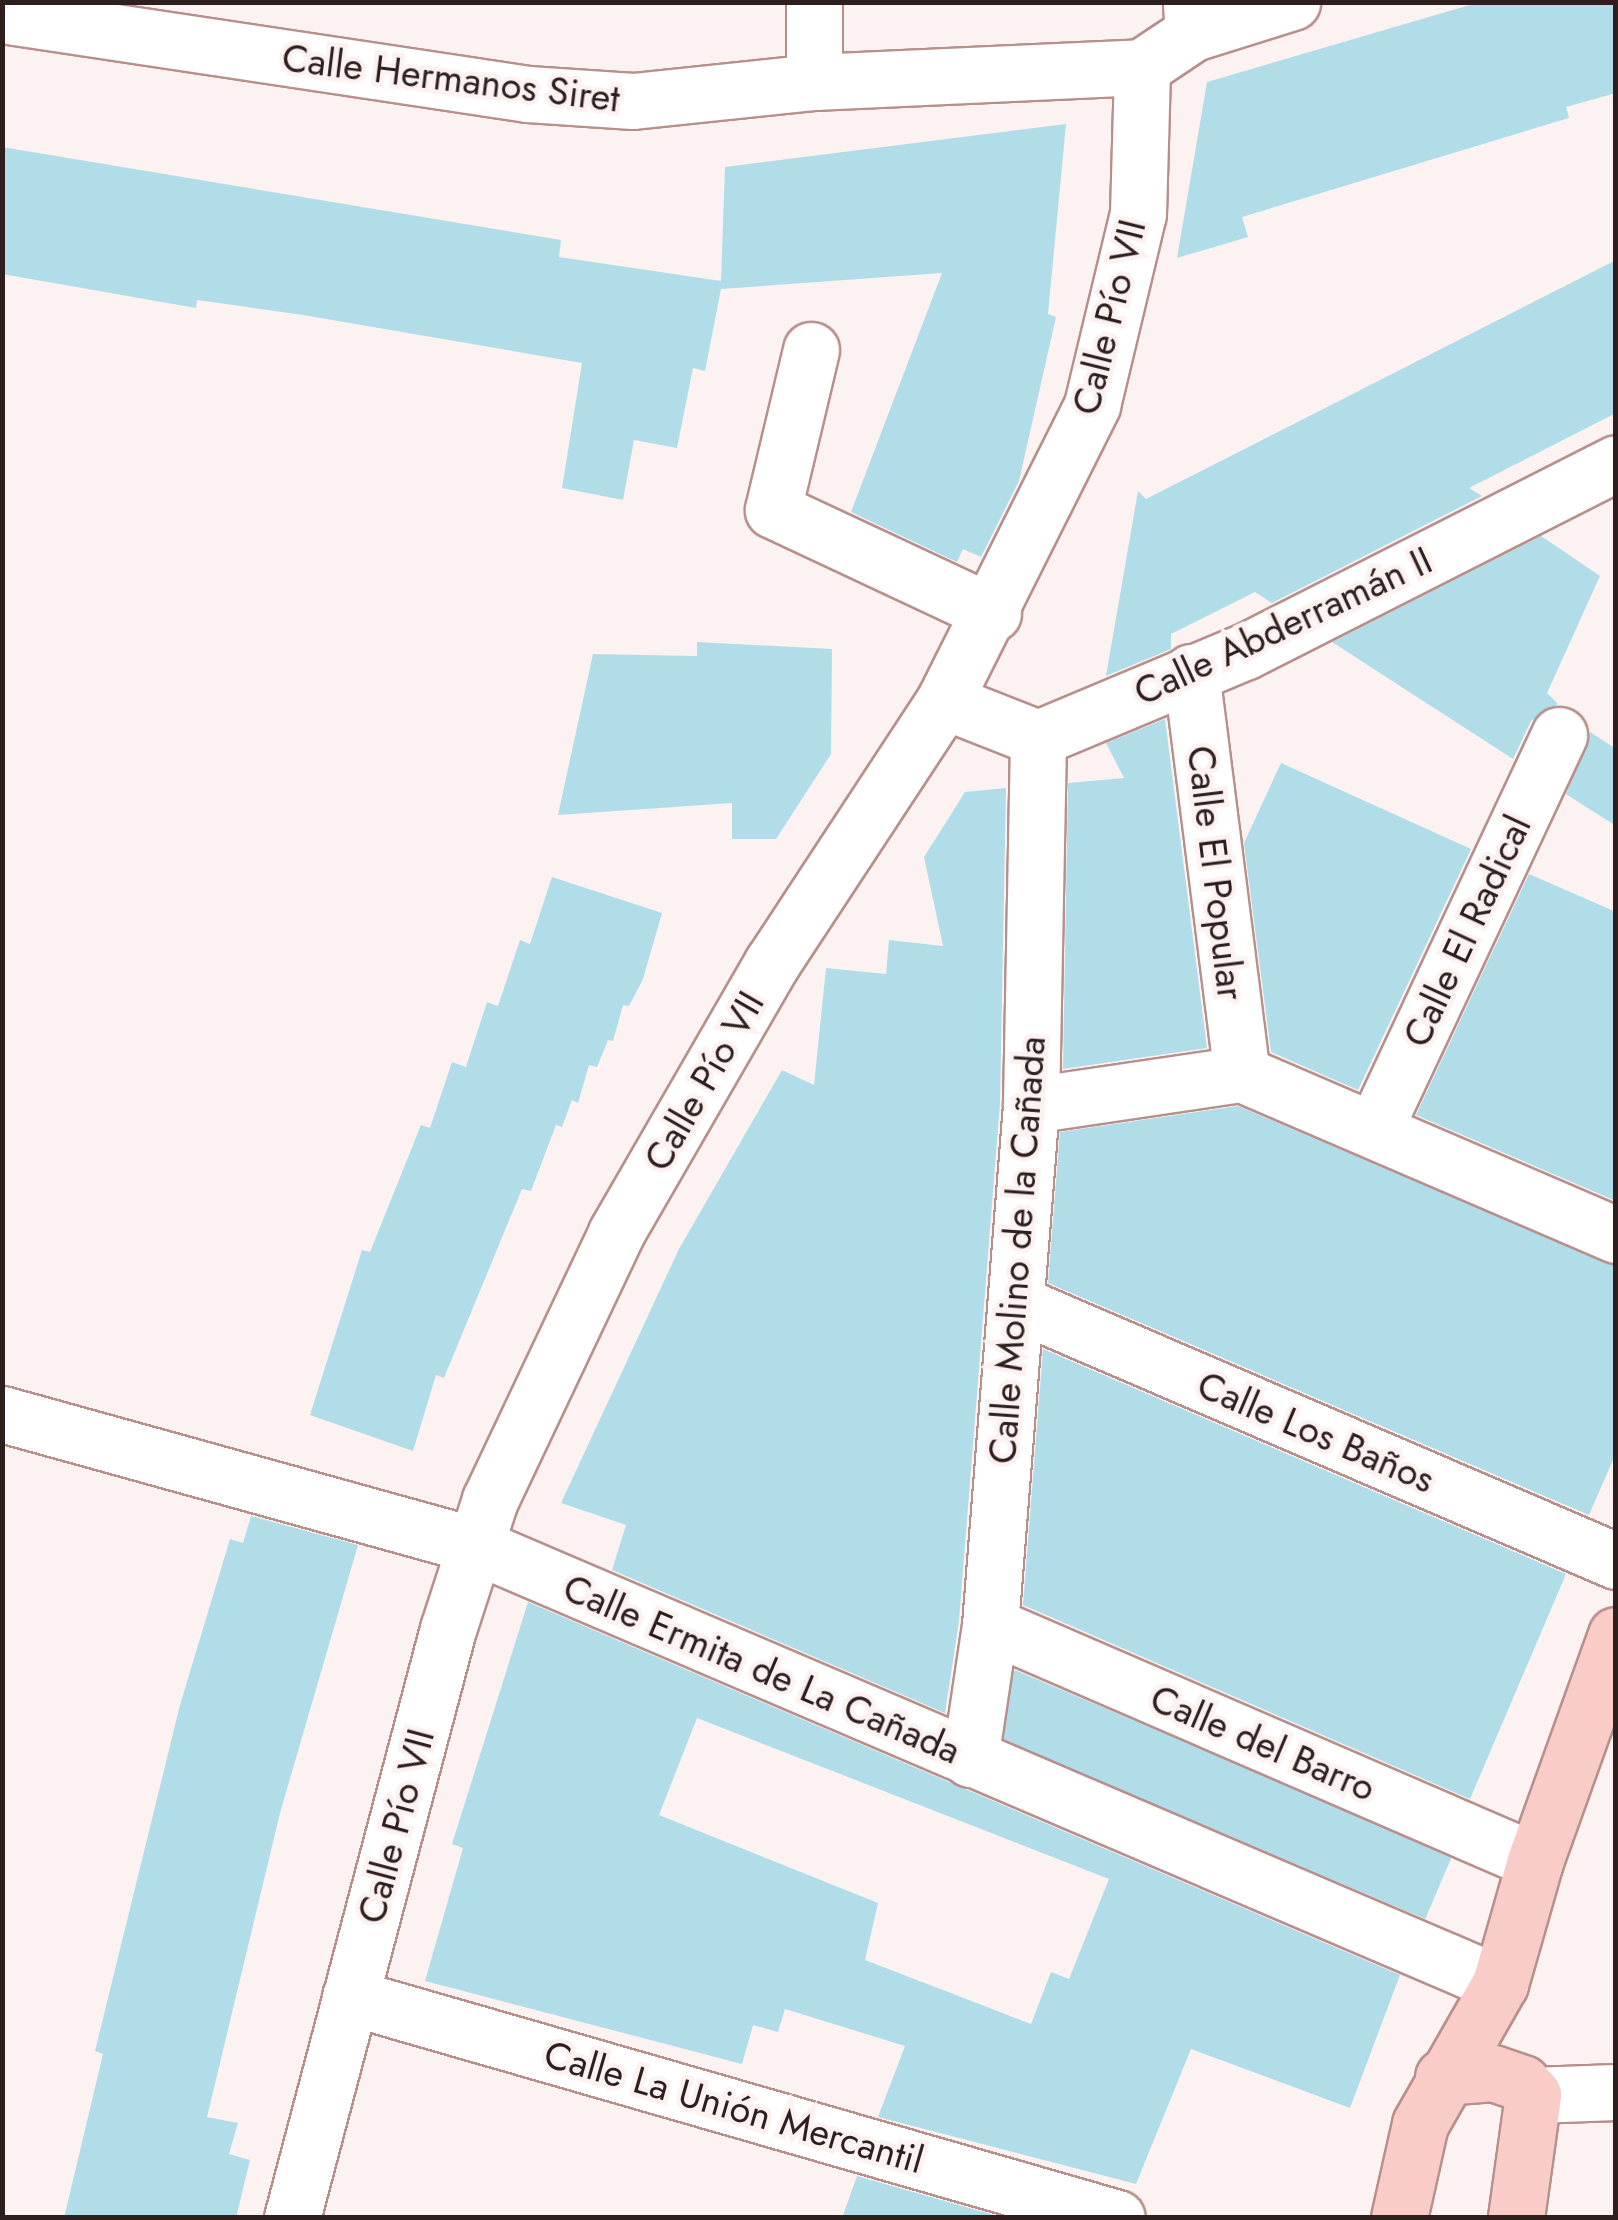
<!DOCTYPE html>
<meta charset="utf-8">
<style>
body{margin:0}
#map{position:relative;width:1618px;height:2220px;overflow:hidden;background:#fbf2f1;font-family:Jost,sans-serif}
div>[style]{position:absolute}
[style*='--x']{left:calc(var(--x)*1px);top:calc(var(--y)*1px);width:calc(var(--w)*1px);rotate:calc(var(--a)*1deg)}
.building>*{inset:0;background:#b1dde8;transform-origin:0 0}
.roads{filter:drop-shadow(2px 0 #b7908c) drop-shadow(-2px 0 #b7908c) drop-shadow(0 2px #b7908c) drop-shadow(0 -2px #b7908c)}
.street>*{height:55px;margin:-27.5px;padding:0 27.5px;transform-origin:27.5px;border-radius:27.5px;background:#fff}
.primary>*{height:55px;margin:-27.5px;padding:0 27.5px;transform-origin:27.5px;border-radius:27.5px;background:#f9ccc8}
span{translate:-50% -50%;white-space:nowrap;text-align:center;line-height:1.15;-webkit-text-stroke:9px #fbf2f1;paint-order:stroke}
.street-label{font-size:38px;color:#2e1f1e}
.frame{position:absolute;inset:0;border:5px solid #2e1f1e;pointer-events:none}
</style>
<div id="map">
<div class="building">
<div style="clip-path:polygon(1480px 2px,1616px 2px,1616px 93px,1566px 107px,1569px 118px,1242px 217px,1248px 237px,1177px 258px,1207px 82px)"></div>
<div style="clip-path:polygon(1066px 124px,1048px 314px,1056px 317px,1019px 481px,981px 557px,963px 549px,957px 562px,851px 512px,942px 273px,721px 289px,705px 371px,693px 368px,677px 448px,634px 440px,623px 500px,562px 488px,582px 363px,303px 315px,197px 300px,196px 308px,2px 274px,2px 147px,561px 240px,559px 257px,721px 281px,725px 167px)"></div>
<div style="clip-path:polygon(1616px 260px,1616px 413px,1469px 488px,1482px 496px,1272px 603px,1255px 592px,1171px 634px,1171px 649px,1106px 676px,1138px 491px,1146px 499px)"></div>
<div style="clip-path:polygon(1541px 536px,1600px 576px,1547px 693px,1558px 704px,1531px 721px,1513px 759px,1332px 642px)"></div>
<div style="clip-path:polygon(697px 642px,832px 649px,831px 754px,776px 839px,732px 839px,732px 803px,558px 815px,593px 654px,697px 656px)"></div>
<div style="clip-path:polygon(1165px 719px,1207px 1048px,1063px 1069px,1068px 783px,1124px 778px,1106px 743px)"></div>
<div style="clip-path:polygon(1590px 732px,1616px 749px,1616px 826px,1566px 794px)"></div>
<div style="clip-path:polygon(1281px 763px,1471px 849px,1358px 1090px,1271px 1052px,1244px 843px)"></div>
<div style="clip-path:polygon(1006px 788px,1000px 1103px,959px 1621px,945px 1713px,612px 1570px,626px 1525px,561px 1503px,679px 1249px,782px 1070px,814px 1085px,826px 968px,886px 974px,889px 940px,943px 946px,924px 857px,965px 792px)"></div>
<div style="clip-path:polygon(1529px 874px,1616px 912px,1616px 1201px,1416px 1115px)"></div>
<div style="clip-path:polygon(552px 877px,662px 913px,643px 979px,629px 1006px,623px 1005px,613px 1041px,608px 1040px,597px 1067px,589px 1065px,578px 1103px,572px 1100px,562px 1127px,556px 1125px,531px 1191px,522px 1189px,444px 1378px,436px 1375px,413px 1451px,310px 1415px,362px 1250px,370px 1252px,421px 1125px,430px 1128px,452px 1062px,466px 1067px,487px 1002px,498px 1006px,520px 940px,530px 944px)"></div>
<div style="clip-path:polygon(1238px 1106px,1616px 1266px,1616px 1453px,1589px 1515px,1048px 1283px,1060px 1132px)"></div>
<div style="clip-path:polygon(1043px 1349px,1566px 1574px,1470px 1799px,1023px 1605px)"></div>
<div style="clip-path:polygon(251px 1516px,358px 1545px,280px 1813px,207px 2117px,238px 2123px,229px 2154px,250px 2160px,236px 2218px,64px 2218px,103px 2054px,95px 2051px,180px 1705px,230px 1539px,243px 1543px)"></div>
<div style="clip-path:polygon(evenodd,528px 1602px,1400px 1975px,1350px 2108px,1191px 2049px,1136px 2184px,878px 2117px,905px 2046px,785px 2009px,778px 2032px,753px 2025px,742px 2064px,425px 1981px,463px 1848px,452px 1844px,528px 1602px,697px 1718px,1109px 1879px,1069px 1979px,1051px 1972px,1031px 2024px,865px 1960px,878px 1903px,659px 1815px,697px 1718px)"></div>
<div style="left:1015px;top:1670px;width:475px;height:69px;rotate:23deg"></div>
<div style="clip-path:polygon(857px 2176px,994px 2215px,993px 2218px,842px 2218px)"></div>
</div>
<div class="roads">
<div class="street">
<div style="--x:2;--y:15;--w:532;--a:8.54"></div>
<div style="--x:528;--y:94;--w:105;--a:3.8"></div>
<div style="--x:633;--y:101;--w:182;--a:-6"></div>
<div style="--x:814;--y:82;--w:328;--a:-2.6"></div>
<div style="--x:1193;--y:33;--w:104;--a:-17.4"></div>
<div style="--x:814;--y:82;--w:80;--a:-90"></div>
<div style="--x:811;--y:350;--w:164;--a:103.4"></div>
<div style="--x:773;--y:510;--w:243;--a:25.1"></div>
<div style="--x:1191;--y:672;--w:405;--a:82.8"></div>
<div style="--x:944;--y:701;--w:101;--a:21.5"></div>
<div style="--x:1038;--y:738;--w:225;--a:-22.7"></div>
<div style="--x:1246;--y:651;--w:415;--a:-26.9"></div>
<div style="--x:1031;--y:1105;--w:213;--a:-8.4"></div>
<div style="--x:1242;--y:1074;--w:407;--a:23.3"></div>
<div style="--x:1375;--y:1128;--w:434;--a:-64.9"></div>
<div style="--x:1016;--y:1303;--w:653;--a:23.27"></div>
<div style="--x:2;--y:1414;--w:490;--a:15.5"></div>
<div style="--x:474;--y:1545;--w:1116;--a:23.16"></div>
<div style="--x:990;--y:1625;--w:594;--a:23.41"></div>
<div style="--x:970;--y:1759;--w:135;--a:-81.5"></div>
<div style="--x:990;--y:1625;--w:522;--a:-85.49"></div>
<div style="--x:1031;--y:1105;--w:367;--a:-88.9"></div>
<div style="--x:350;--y:1997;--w:798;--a:16.07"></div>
<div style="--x:1533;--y:2095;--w:83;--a:-2.1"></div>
<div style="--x:292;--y:2218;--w:609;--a:-75.17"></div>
<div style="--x:448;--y:1629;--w:136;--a:-72"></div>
<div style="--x:490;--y:1500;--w:295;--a:-64.7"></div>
<div style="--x:616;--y:1233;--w:312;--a:-60"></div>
<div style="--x:772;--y:963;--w:313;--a:-56.7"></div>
<div style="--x:944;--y:701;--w:331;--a:-63.4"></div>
<div style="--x:1092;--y:405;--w:196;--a:-76.5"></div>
<div style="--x:1138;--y:214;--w:147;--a:-88.4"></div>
<div style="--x:1142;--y:67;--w:61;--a:-33.7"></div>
<div style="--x:1193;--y:33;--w:31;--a:-94"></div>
</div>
<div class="primary">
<div style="--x:1443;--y:2077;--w:50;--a:-4.6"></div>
<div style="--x:1493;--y:2073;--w:31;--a:19"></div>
<div style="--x:1522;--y:2083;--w:16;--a:47"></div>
<div style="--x:1533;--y:2095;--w:124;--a:97.9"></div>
<div style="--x:1399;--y:2218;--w:96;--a:-77.4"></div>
<div style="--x:1420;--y:2124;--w:161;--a:-60.3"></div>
<div style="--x:1500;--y:1984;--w:128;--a:-74.1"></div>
<div style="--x:1535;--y:1861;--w:240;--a:-70.3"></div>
</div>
</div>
<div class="street-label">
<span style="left:451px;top:78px;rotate:7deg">Calle Hermanos Siret</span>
<span style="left:1109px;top:317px;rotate:-76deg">Calle Pío VII</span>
<span style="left:1283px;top:626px;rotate:-25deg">Calle Abderramán II</span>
<span style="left:1216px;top:873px;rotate:83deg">Calle El Popular</span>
<span style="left:1467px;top:931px;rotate:-65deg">Calle El Radical</span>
<span style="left:704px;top:1081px;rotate:-60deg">Calle Pío VII</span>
<span style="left:1017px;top:1250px;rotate:-86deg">Calle Molino de la Cañada</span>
<span style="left:1316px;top:1432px;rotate:23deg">Calle Los Baños</span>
<span style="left:762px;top:1669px;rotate:23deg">Calle Ermita de La Cañada</span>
<span style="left:1263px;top:1743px;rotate:23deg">Calle del Barro</span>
<span style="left:396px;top:1826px;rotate:-75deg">Calle Pío VII</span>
<span style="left:734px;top:2107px;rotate:16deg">Calle La Unión Mercantil</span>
</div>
<div class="frame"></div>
</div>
